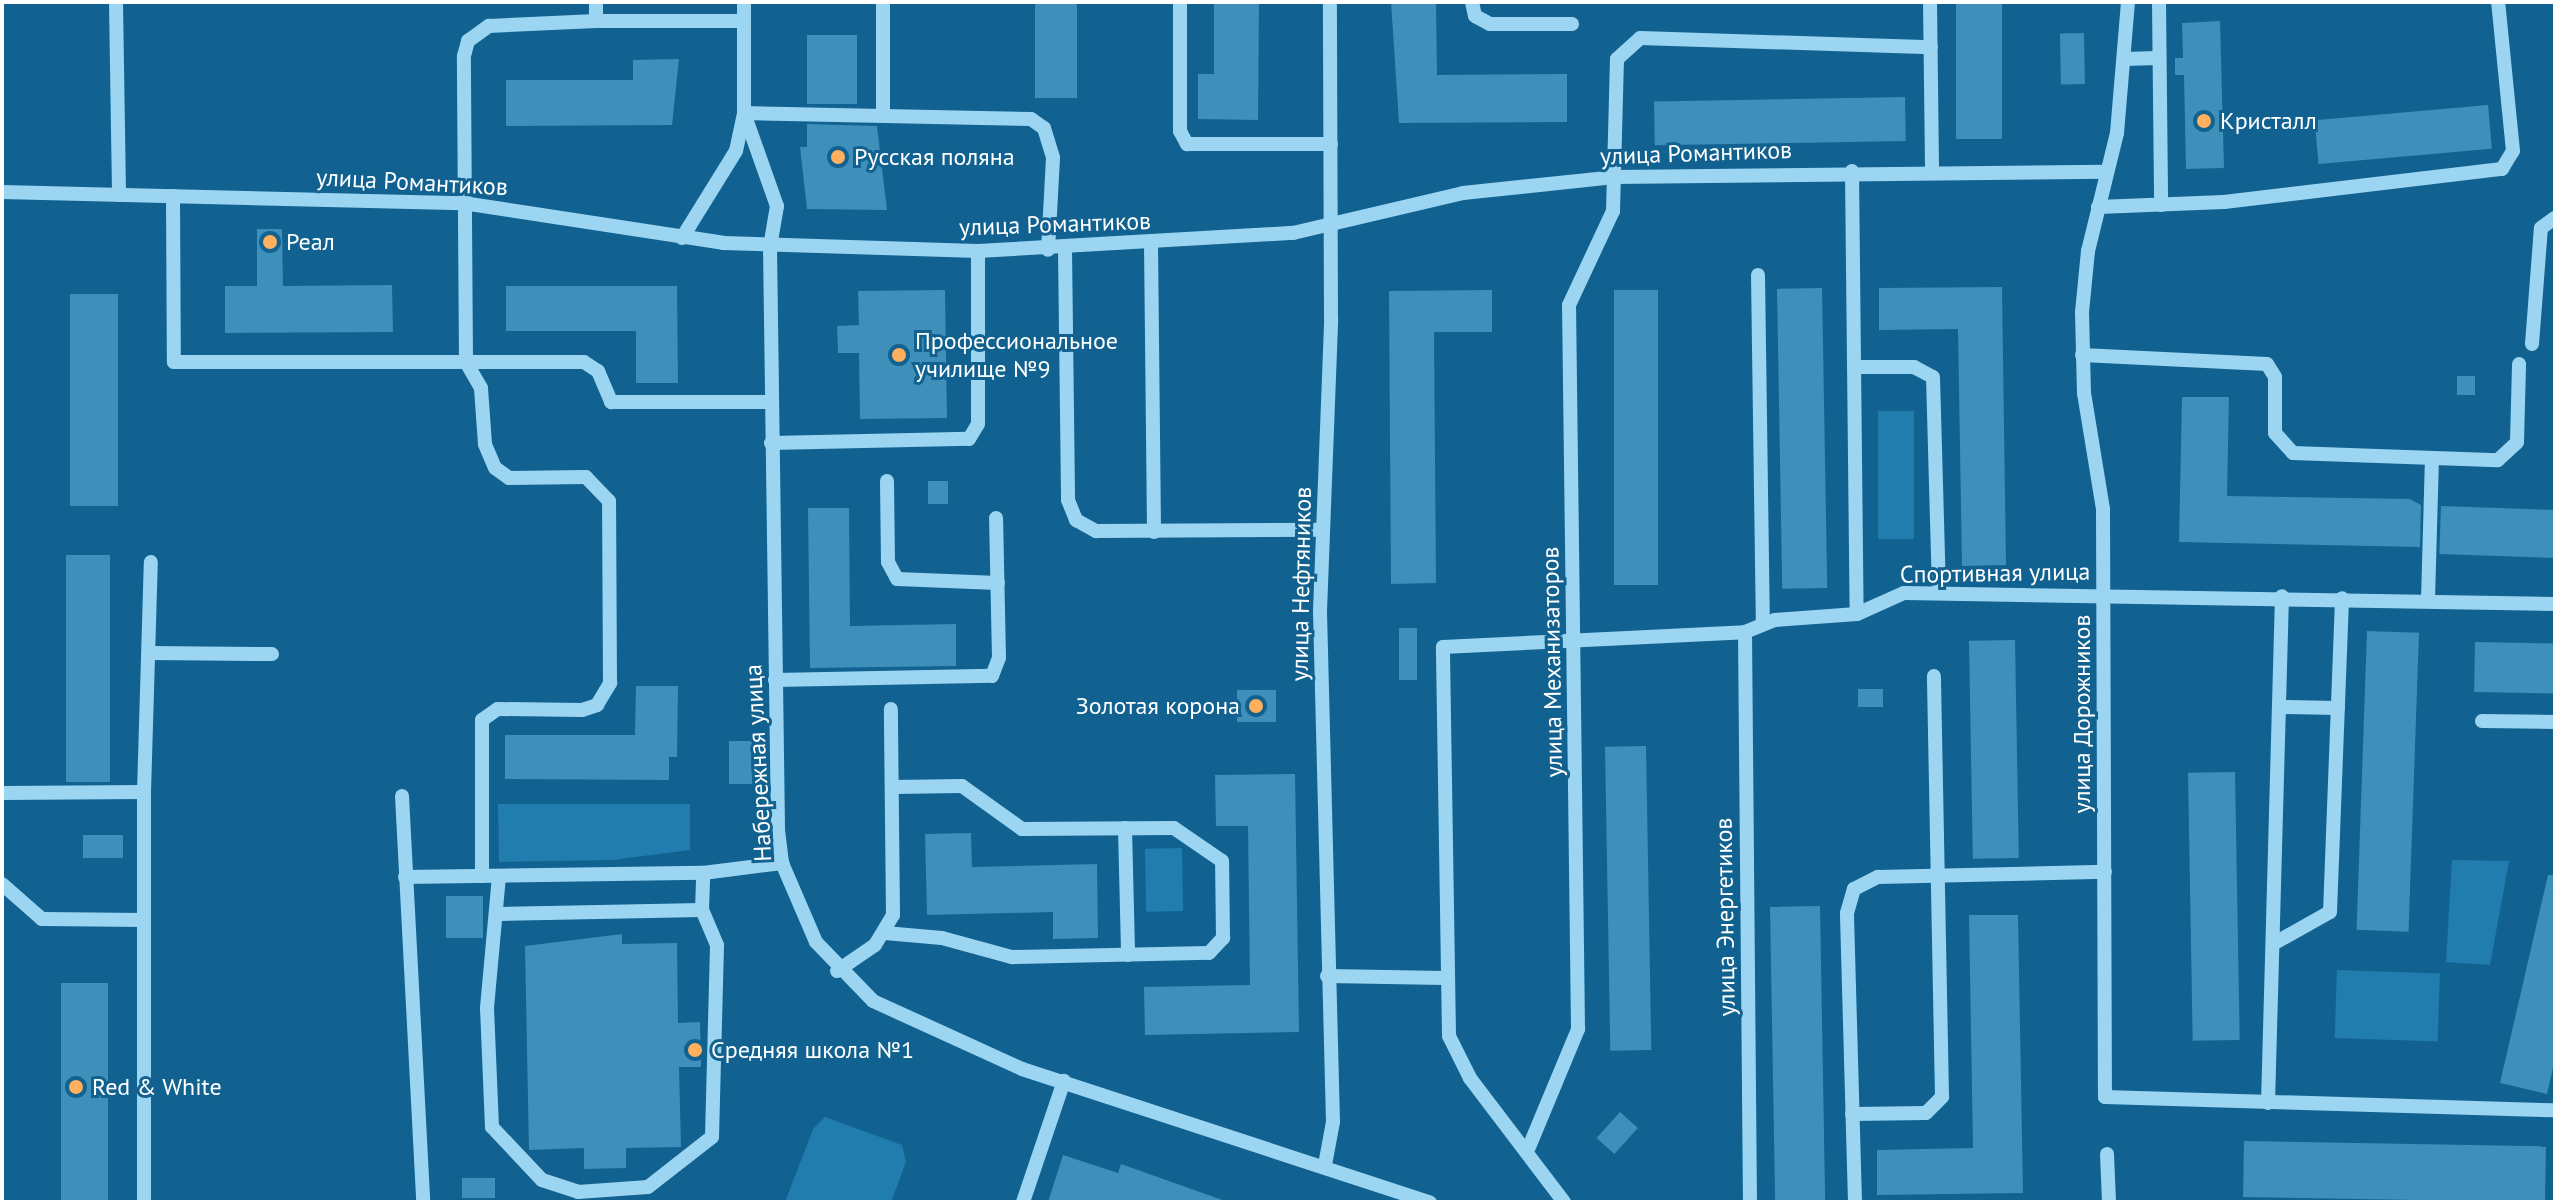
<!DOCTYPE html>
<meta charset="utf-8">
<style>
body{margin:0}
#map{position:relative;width:2557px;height:1204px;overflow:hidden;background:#116290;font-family:"PT Sans",sans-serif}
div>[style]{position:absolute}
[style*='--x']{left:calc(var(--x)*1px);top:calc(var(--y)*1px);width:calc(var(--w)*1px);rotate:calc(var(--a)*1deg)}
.green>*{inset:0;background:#207dad;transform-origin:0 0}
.building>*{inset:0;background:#3e8fba;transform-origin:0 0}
.minor>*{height:14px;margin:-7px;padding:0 7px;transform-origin:7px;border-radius:7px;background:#9cd5f2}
.dots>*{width:22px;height:22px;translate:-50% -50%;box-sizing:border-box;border:4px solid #116290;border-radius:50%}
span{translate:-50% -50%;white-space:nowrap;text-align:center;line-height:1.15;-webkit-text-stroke:6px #116290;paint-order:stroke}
.poi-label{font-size:24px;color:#fff}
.left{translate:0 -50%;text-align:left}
.right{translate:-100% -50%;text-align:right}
.street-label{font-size:24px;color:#fff}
.frame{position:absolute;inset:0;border:4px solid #fff;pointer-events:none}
</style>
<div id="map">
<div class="green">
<div style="left:1878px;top:411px;width:36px;height:128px"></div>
<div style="clip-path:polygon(498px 804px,690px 804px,690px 850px,612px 860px,499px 862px)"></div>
<div style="left:1182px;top:848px;width:63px;height:37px;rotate:89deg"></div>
<div style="clip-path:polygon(2452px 860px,2509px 861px,2490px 965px,2446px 962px)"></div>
<div style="left:2337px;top:970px;width:103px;height:68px;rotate:2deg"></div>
<div style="clip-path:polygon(825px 1117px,902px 1145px,906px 1162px,891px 1202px,785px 1202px,813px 1129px)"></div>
</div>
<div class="building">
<div style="left:1035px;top:2px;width:42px;height:96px"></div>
<div style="clip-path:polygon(1214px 2px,1259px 2px,1258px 120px,1198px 119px,1198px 74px,1214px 74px)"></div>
<div style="clip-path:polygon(1391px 2px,1436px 2px,1437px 75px,1567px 74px,1567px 122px,1399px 123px)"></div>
<div style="left:1956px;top:2px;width:46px;height:137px"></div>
<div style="clip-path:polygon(2220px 21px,2224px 168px,2186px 169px,2184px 75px,2175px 75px,2175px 58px,2183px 58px,2182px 23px)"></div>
<div style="left:2084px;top:33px;width:51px;height:24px;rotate:89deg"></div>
<div style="left:807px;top:35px;width:50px;height:69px"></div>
<div style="clip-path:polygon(679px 59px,672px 125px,506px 126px,506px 80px,633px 80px,633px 60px)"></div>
<div style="left:1905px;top:97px;width:44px;height:251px;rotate:89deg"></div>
<div style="left:2488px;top:105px;width:44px;height:174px;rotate:85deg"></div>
<div style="clip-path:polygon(807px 124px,877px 126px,887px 210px,807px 209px,800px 147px,807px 147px)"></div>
<div style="clip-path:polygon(257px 229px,282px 229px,283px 286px,392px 285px,393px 332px,225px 333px,225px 286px,257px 286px)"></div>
<div style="clip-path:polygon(506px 286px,677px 286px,678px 383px,636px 383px,636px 331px,506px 331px)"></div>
<div style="clip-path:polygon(2002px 287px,2006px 565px,1962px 566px,1958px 329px,1879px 330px,1879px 288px)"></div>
<div style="left:1822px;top:288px;width:300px;height:45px;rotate:89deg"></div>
<div style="clip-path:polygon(945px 290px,947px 418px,860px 419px,859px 353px,838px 353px,837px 326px,859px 325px,858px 291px)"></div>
<div style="clip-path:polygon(1492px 290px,1492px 332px,1434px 332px,1436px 583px,1391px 584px,1389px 291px)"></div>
<div style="left:1614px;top:290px;width:44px;height:295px"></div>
<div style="left:70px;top:294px;width:48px;height:212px"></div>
<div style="left:2457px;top:376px;width:18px;height:19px"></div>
<div style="clip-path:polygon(2182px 397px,2229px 397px,2227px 496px,2410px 499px,2421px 505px,2420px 547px,2179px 542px)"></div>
<div style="left:928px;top:481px;width:20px;height:23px"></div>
<div style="left:2441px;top:506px;width:114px;height:48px;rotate:2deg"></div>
<div style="clip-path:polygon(808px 508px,849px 508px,850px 626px,956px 624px,956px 666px,810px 668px)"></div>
<div style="left:66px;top:555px;width:44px;height:227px"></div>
<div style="left:1399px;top:628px;width:18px;height:52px"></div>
<div style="left:2367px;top:631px;width:52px;height:299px;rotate:2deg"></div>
<div style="left:2015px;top:640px;width:218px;height:46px;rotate:89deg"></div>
<div style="left:2475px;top:642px;width:80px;height:50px;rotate:1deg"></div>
<div style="clip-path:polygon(636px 686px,678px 686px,677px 757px,669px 757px,669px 780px,505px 779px,505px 735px,635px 735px)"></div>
<div style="left:1858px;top:689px;width:25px;height:18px"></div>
<div style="left:1237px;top:690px;width:39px;height:32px"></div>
<div style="left:729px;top:741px;width:24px;height:43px"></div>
<div style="left:1646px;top:746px;width:304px;height:41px;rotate:89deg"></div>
<div style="left:2235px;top:772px;width:268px;height:47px;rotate:89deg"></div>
<div style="clip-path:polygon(1295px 774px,1299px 1032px,1145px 1035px,1144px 987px,1250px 985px,1248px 826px,1216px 826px,1215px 775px)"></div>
<div style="clip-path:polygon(971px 833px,972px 867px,1097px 864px,1098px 938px,1053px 939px,1053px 912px,927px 915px,925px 834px)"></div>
<div style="left:83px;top:835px;width:40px;height:23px"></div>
<div style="clip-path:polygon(2548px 875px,2555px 875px,2555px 1059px,2547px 1094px,2500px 1083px)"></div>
<div style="left:483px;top:896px;width:42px;height:37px;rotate:90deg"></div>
<div style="left:1820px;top:906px;width:296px;height:50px;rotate:89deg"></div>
<div style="clip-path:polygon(1969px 915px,2018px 915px,2023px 1193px,1877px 1195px,1877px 1150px,1973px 1148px)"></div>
<div style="clip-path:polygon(622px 934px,622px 944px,677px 943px,678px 1023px,700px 1022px,701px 1067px,679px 1067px,681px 1147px,626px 1148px,626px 1168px,584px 1169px,584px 1148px,529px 1150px,525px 946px)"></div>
<div style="left:61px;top:983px;width:47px;height:219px"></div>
<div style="left:1620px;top:1112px;width:24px;height:35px;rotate:42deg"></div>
<div style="left:2244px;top:1141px;width:302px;height:56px;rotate:1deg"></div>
<div style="clip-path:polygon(1063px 1155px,1118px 1173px,1121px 1164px,1228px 1202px,1048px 1202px)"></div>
<div style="left:462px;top:1178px;width:33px;height:20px"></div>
</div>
<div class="minor">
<div style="--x:116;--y:2;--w:193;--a:89.1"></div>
<div style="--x:596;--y:2;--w:19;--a:90"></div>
<div style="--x:596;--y:21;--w:148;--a:0"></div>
<div style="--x:1180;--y:2;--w:129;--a:90"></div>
<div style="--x:1180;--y:131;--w:15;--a:62"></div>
<div style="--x:1187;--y:144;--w:144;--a:0"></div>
<div style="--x:1472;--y:2;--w:14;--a:78"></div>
<div style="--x:1475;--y:16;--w:17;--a:28"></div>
<div style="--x:1490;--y:24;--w:82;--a:0"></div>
<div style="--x:1930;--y:2;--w:168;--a:89.3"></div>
<div style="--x:2128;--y:2;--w:131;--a:94.8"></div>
<div style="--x:2117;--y:133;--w:122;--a:103.8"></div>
<div style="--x:2088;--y:251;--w:61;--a:95.6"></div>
<div style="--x:2082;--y:312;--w:81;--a:88.6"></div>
<div style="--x:2084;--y:393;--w:118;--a:80.7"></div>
<div style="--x:2103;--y:509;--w:588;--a:89.81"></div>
<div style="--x:2105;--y:1097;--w:450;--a:1.7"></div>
<div style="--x:2159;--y:2;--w:203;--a:89.4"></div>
<div style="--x:2125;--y:59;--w:32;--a:-2"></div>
<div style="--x:744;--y:113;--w:99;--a:70.5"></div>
<div style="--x:777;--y:206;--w:42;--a:99.7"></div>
<div style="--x:770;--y:247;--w:583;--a:89.21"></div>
<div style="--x:778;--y:830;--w:33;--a:83"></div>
<div style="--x:782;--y:863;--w:86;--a:66.7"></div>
<div style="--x:816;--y:942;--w:82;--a:46"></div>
<div style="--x:873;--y:1001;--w:164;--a:24.5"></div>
<div style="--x:1022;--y:1069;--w:429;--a:18.1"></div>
<div style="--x:744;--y:113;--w:287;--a:1.2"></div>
<div style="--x:1031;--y:119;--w:16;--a:35"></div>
<div style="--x:1044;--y:128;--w:31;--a:73"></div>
<div style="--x:1053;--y:158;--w:92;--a:93.1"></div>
<div style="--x:883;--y:114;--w:112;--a:-90"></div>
<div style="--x:1852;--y:171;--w:443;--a:89.4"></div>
<div style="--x:2;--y:192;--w:461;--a:1.4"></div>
<div style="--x:463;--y:203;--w:263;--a:8.7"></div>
<div style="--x:723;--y:243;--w:255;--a:1.8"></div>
<div style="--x:978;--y:251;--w:316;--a:-3.3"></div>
<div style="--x:1293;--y:233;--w:175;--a:-13.2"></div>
<div style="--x:1463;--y:193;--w:152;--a:-6"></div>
<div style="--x:1614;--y:177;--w:493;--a:-0.6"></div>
<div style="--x:173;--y:196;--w:166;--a:89.7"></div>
<div style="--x:174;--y:362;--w:410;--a:0"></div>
<div style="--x:584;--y:362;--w:17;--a:33"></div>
<div style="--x:598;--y:371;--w:34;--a:67"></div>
<div style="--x:611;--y:402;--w:160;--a:0"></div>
<div style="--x:2098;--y:207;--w:126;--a:-2.3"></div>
<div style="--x:2224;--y:202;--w:280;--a:-6.8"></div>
<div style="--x:2502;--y:169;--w:21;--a:-59"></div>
<div style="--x:2513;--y:151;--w:150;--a:-95.7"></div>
<div style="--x:682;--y:238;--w:102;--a:-58.2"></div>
<div style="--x:736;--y:151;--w:39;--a:-78"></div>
<div style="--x:744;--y:113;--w:111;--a:-90"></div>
<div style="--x:1151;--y:243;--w:289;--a:89.4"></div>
<div style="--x:1065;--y:249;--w:251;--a:89.3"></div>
<div style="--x:1068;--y:500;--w:22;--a:68"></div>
<div style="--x:1076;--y:520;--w:23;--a:29"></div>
<div style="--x:1096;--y:531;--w:226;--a:-0.3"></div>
<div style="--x:1758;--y:275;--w:349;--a:89.2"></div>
<div style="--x:2532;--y:344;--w:116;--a:-85.6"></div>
<div style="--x:2541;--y:228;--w:17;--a:-36"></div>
<div style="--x:2082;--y:355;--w:185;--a:2.8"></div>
<div style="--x:2267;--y:364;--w:15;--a:58"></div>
<div style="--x:2275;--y:377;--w:56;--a:90"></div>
<div style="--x:2275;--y:433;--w:27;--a:48"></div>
<div style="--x:2293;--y:453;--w:205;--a:2"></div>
<div style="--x:2498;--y:460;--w:26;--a:-43"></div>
<div style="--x:2517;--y:442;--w:78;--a:-88.5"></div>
<div style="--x:1854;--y:367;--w:60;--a:0"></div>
<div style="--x:1914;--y:367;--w:21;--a:28"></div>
<div style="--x:1933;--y:377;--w:215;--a:88.4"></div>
<div style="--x:771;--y:443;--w:198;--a:-1.2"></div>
<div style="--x:969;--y:439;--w:17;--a:-59"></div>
<div style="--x:978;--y:424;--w:173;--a:-90"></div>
<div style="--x:887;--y:481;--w:81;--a:89.3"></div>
<div style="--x:888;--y:562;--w:19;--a:62"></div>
<div style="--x:897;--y:579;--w:101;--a:2.3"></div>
<div style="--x:2428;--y:600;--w:142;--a:-88.4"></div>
<div style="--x:1745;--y:632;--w:570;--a:89.5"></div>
<div style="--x:150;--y:653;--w:122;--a:0.5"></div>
<div style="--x:775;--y:680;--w:217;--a:-1.1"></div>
<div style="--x:992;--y:676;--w:19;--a:-69"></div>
<div style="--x:999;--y:658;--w:140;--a:-91.2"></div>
<div style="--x:2279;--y:707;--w:59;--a:1"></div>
<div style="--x:2482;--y:721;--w:73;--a:0.8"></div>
<div style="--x:2;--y:793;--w:142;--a:-0.4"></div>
<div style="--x:144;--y:792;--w:230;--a:-88.3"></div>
<div style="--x:402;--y:796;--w:407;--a:87"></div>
<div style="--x:1125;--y:828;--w:127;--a:88.6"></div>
<div style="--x:482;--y:876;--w:156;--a:-90"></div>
<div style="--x:482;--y:720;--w:19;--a:-35"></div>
<div style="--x:498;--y:709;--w:84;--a:0.7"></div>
<div style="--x:582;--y:710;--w:16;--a:-18"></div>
<div style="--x:597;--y:705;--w:26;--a:-59"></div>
<div style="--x:610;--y:683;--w:182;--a:-90.3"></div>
<div style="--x:609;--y:501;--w:33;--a:-134"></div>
<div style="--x:586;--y:477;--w:77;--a:179.3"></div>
<div style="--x:509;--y:478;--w:17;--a:-144"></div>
<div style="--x:495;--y:468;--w:26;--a:-113"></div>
<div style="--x:485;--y:444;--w:56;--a:-94.1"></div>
<div style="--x:481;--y:388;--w:30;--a:-120"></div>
<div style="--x:466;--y:362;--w:306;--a:-90.4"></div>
<div style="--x:464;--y:56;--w:16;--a:-75"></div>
<div style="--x:468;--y:41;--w:26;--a:-36"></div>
<div style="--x:489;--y:26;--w:107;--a:-2.7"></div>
<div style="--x:499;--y:876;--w:133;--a:95.2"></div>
<div style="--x:487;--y:1008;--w:119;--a:87.6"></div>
<div style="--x:492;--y:1127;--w:73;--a:46.7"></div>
<div style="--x:542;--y:1180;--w:38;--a:18"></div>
<div style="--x:578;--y:1192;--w:70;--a:-4.1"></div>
<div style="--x:648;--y:1187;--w:81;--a:-38"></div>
<div style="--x:712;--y:1137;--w:192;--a:-88.5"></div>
<div style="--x:717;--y:945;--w:38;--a:-113"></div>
<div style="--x:702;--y:910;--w:37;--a:-88"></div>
<div style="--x:405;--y:877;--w:298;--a:-0.8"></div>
<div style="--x:703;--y:873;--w:80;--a:-7.2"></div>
<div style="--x:2;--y:884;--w:53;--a:41.2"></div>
<div style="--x:42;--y:919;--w:101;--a:0.6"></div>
<div style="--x:500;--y:914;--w:202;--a:-1.1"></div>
<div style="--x:885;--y:933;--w:57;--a:5"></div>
<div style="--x:942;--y:938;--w:73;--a:15.2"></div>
<div style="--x:1012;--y:957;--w:197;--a:-1.2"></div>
<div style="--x:1209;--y:953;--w:21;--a:-47"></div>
<div style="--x:1223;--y:938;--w:77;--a:-90.7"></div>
<div style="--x:1222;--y:861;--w:58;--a:-145.5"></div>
<div style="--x:1174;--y:828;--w:152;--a:179.6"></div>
<div style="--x:1022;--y:829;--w:74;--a:-144.4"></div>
<div style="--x:962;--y:786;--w:68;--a:179.2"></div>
<div style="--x:2273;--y:944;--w:65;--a:-29.3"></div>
<div style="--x:2330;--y:912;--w:314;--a:-87.8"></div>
<div style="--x:837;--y:971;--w:46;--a:-34.4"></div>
<div style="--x:875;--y:945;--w:35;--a:-59"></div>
<div style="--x:893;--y:915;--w:206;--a:-90.6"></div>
<div style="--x:1327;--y:976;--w:118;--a:1"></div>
<div style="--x:2268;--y:1103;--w:507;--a:-88.42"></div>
<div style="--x:1852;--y:1114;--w:74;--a:-0.8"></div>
<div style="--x:1926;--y:1113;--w:23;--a:-45"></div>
<div style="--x:1942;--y:1097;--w:421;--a:-91.1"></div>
<div style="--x:1529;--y:1147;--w:128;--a:-67.4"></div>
<div style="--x:1578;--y:1029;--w:724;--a:-90.71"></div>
<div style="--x:1569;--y:305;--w:104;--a:-64.9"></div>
<div style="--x:1613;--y:211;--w:152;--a:-88.5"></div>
<div style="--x:1617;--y:59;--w:31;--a:-42"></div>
<div style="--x:1640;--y:38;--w:291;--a:1.8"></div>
<div style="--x:2107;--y:1154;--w:48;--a:87.6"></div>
<div style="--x:1325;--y:1165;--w:44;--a:-79.5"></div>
<div style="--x:1333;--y:1122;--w:511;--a:-91.46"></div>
<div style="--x:1320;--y:611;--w:292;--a:-87.8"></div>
<div style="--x:1331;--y:319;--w:317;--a:-90.2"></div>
<div style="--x:144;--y:1202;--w:410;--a:-90"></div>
<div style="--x:1023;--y:1202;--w:128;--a:-71.3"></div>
<div style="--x:1564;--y:1202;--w:156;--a:-127.2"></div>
<div style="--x:1470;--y:1078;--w:47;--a:-116.6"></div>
<div style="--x:1449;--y:1036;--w:389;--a:-90.9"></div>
<div style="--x:1443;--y:647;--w:302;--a:-2.8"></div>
<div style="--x:1745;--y:632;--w:32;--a:-22"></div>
<div style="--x:1775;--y:620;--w:82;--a:-4.2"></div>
<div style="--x:1857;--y:614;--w:51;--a:-24.1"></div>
<div style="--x:1904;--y:593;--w:651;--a:0.97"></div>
<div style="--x:1855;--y:1202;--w:289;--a:-91.6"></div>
<div style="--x:1847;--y:913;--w:25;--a:-74"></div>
<div style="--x:1854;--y:889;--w:27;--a:-27"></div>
<div style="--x:1878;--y:877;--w:227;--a:-1.3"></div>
</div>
<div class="dots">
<div style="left:2204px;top:121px;background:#ffaf5d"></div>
<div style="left:838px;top:157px;background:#ffaf5d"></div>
<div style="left:270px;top:242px;background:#ffaf5d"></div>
<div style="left:899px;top:355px;background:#ffaf5d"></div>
<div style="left:1256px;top:706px;background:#ffaf5d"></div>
<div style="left:695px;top:1050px;background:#ffaf5d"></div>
<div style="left:76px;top:1087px;background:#ffaf5d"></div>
</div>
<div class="poi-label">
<span class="left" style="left:2220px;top:121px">Кристалл</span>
<span class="left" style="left:854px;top:157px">Русская поляна</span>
<span class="left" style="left:286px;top:242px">Реал</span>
<span class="left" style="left:915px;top:355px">Профессиональное<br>училище №9</span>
<span class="right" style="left:1240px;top:706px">Золотая корона</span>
<span class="left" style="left:711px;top:1050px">Средняя школа №1</span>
<span class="left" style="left:92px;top:1087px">Red &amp; White</span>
</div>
<div class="street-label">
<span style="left:1696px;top:153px;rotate:-2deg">улица Романтиков</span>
<span style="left:412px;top:182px;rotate:3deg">улица Романтиков</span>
<span style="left:1055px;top:224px;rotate:-2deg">улица Романтиков</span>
<span style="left:1995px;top:573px;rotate:-1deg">Спортивная улица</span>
<span style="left:1301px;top:584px;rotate:-89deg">улица Нефтяников</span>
<span style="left:1552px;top:662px;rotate:-91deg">улица Механизаторов</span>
<span style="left:2082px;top:714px;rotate:-90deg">улица Дорожников</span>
<span style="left:758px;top:763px;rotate:-93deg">Набережная улица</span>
<span style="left:1725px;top:917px;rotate:-91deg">улица Энергетиков</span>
</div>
<div class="frame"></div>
</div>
